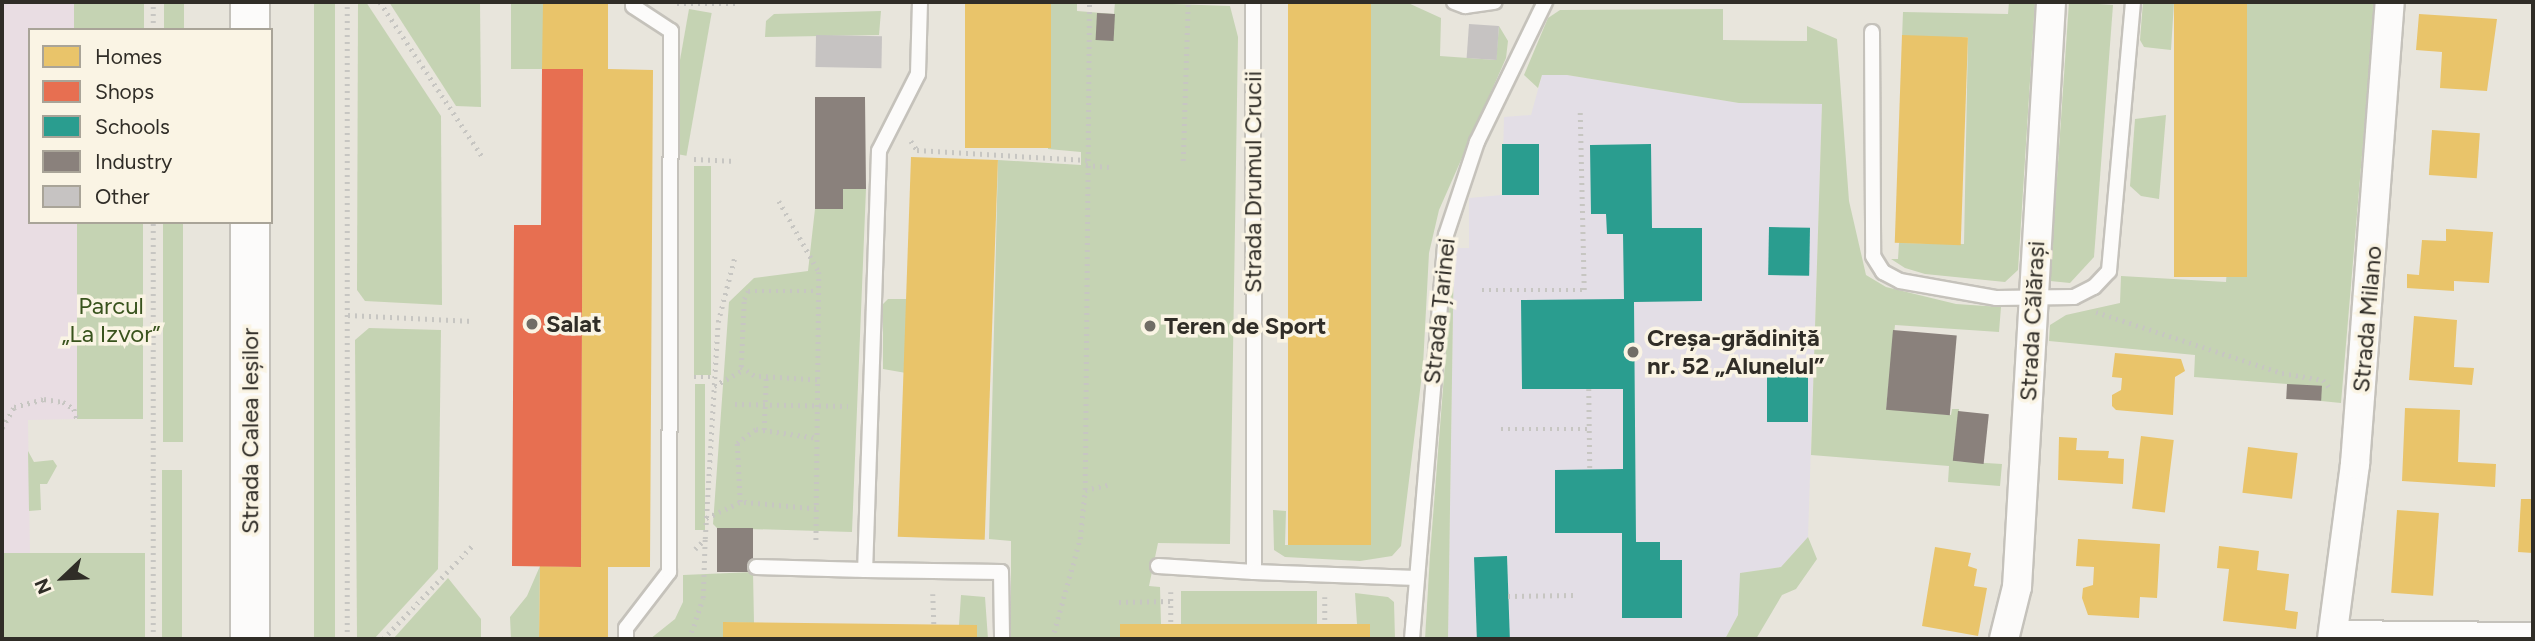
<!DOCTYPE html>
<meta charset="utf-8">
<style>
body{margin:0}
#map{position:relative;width:2535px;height:641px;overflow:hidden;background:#e8e5dc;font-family:Figtree,sans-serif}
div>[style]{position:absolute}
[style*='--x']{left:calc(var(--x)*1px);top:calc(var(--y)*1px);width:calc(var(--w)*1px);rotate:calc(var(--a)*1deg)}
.commercial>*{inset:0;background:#e9dde3}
.education>*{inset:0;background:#e3dee6}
.green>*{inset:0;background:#c5d3b3;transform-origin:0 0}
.homes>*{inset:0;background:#e9c46a;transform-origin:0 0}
.shops>*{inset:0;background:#e76f51}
.schools>*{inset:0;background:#2a9d8f;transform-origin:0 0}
.industry>*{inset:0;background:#8a817c;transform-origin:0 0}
.building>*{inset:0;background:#c6c3c2;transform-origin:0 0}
.path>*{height:4.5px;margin-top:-2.25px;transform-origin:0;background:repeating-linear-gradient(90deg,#c7c6c2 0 2px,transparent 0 7px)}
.roads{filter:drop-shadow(2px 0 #c5c2bb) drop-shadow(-2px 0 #c5c2bb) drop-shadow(0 2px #c5c2bb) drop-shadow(0 -2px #c5c2bb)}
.service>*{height:14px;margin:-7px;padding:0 7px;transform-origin:7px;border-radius:7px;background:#fcfbfa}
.minor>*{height:28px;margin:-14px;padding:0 14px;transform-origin:14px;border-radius:14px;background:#fcfbfa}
.primary>*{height:38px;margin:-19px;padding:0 19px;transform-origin:19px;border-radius:19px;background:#fcfbfa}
.dots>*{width:19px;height:19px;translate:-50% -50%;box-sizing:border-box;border:4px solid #faf4e4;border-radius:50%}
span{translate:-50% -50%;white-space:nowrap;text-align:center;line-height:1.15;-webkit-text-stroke:7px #faf4e4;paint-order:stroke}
.street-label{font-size:24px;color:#302d27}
.park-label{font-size:24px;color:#39531d}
.poi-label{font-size:24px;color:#302d27;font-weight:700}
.left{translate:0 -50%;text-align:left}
.frame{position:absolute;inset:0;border:4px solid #302d27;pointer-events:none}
.legend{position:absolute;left:28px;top:28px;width:245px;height:196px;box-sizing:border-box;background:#faf4e4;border:2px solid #a9a498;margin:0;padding:9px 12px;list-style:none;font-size:21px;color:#302d27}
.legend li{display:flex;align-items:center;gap:14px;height:35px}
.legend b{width:35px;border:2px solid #a9a498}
.north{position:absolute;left:28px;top:543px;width:70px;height:70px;-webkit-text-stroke:5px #faf4e4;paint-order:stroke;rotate:247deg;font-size:19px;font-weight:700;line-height:28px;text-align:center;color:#302d27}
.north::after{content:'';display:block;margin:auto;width:24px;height:32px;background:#302d27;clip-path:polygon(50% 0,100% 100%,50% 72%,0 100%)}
</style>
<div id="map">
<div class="commercial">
<div style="clip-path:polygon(2px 2px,74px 2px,74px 30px,30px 30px,30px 222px,77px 222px,80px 419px,28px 420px,30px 555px,2px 558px)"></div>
</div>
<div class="education">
<div style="clip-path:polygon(1542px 75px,1567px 75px,1739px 103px,1822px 104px,1808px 537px,1781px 567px,1741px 573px,1738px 615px,1725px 639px,1448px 639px,1454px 248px,1469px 248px,1469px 198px,1502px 195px,1504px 117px,1531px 115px)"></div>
</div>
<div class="green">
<div style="left:74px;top:2px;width:70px;height:28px"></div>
<div style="left:164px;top:2px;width:20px;height:28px"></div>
<div style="left:314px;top:2px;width:21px;height:637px"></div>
<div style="clip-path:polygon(358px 2px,366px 2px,441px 116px,442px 305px,365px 301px,357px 290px)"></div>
<div style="clip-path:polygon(389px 2px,480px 2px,481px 107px,456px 106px)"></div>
<div style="left:511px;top:2px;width:32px;height:67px"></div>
<div style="clip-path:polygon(1051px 2px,1077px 2px,1077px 11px,1114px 14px,1115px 2px,1230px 6px,1238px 37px,1230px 544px,1158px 543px,1149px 586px,1160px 587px,1161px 624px,1121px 624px,1120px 639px,1011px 639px,1011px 541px,989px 539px,998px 160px,1081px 165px,1081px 152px,1048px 149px)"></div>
<div style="clip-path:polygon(1371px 2px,1406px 2px,1441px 18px,1440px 56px,1496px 60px,1499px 26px,1508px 41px,1506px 58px,1439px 210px,1429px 253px,1423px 366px,1401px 546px,1392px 556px,1360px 561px,1285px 557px,1274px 550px,1273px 510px,1286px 511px,1285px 545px,1368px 545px)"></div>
<div style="clip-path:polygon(2009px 2px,2035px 2px,2018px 270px,2005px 282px,1925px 274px,1905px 268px,1891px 259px,1898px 259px,1899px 243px,1964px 244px,1968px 37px,1902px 38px,1903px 12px,2008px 14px)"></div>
<div style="clip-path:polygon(2069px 2px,2113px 5px,2094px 257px,2070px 283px,2050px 281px)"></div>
<div style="clip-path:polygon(2143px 2px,2174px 2px,2171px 50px,2144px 47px,2140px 40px)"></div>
<div style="clip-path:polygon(2247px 2px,2375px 2px,2341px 403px,2321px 401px,2287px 384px,2194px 377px,2195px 355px,2049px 341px,2050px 325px,2066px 315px,2120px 303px,2121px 276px,2226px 282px)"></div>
<div style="left:689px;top:9px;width:23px;height:145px;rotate:10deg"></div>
<div style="clip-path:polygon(1723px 9px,1723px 40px,1807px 41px,1807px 26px,1837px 39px,1849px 201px,1866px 275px,1886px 287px,1956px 304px,2001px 307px,1999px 332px,1895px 325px,1886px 409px,1951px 415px,1952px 409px,1959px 409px,1954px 461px,2002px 464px,2000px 486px,1948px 482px,1949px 466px,1811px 455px,1822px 104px,1739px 103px,1567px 75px,1542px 75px,1538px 88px,1524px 75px,1548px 18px,1560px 10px)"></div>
<div style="clip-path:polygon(881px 11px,879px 35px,765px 37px,766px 21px,774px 14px)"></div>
<div style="clip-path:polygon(2166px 115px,2159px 199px,2141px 196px,2130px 186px,2135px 119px)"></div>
<div style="left:694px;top:166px;width:17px;height:209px"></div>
<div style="clip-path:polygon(843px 189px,866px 189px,852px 532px,717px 528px,713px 524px,729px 302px,754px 278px,808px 271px,815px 209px)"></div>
<div style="left:77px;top:222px;width:66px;height:197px"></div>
<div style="left:163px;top:222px;width:20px;height:220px"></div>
<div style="clip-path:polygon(1454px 248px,1448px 639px,1425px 639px,1430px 555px)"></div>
<div style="clip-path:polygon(888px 299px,908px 299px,906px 373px,883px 369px,883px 304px)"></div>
<div style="clip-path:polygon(369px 328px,441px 330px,438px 569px,374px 639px,357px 639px,355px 340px)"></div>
<div style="left:695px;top:384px;width:10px;height:146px"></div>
<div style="clip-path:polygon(28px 451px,34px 462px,53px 460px,57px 466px,47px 484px,40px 484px,41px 510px,29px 511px)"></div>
<div style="left:162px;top:470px;width:20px;height:169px"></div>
<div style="clip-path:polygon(1808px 537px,1817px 559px,1796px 589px,1782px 595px,1756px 639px,1725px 639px,1738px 615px,1740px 573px,1781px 567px)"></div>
<div style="left:145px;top:553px;width:86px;height:143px;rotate:90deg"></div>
<div style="clip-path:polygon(540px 566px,539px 639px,511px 639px,510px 617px,527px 596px)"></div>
<div style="clip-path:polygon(753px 572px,754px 623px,723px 622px,723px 639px,650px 639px,675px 619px,683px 602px,683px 575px)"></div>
<div style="clip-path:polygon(448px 578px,481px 619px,481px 639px,393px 639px)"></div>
<div style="left:1181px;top:591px;width:136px;height:33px"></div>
<div style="clip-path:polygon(1355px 593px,1388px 597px,1394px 602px,1395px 639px,1370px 639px,1370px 624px,1357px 624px)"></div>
<div style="clip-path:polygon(961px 595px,985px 597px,988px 639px,977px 639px,977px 625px,959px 625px)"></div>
</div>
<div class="homes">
<div style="clip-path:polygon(543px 2px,608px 2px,608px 69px,653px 70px,650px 567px,608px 567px,608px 639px,539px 639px,540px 566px,581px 567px,583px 69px,542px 69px)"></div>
<div style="left:965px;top:2px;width:86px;height:146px"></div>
<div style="left:1288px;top:2px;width:83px;height:543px"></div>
<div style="left:2174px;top:2px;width:73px;height:275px"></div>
<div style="clip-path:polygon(2419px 14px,2497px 19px,2487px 91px,2440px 88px,2442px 52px,2416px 50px)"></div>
<div style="left:1902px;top:35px;width:66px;height:208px;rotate:2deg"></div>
<div style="left:2432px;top:130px;width:48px;height:45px;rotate:4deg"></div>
<div style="left:911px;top:157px;width:87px;height:380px;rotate:2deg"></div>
<div style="clip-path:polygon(2446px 229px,2493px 232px,2489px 283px,2454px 281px,2454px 291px,2407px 288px,2407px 274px,2419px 275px,2422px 240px,2446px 241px)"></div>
<div style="clip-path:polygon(2414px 316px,2457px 320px,2454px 367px,2474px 368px,2472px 385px,2409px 380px)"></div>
<div style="clip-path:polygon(2115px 353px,2181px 359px,2185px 371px,2175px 377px,2173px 415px,2116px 410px,2112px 406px,2112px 395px,2121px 390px,2122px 378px,2112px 377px)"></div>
<div style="clip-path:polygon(2405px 408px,2460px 410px,2458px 462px,2496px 464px,2495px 487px,2402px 481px)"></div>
<div style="left:2141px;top:436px;width:33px;height:73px;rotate:7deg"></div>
<div style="clip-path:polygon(2059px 437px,2077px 438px,2076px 450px,2109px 451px,2108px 458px,2124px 459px,2123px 484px,2058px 480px)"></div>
<div style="left:2248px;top:447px;width:50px;height:46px;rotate:7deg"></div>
<div style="clip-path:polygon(2521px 499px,2533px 499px,2533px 553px,2518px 552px)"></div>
<div style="left:2397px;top:510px;width:42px;height:83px;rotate:4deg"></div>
<div style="clip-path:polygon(2078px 539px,2160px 544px,2157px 598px,2140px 597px,2139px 618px,2088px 615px,2082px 598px,2083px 588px,2093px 585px,2094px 567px,2076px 566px)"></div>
<div style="clip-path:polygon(2219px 546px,2259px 551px,2257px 570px,2289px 574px,2285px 610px,2298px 612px,2296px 629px,2223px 621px,2229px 569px,2217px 568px)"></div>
<div style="clip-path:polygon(1935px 547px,1971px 553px,1968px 566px,1977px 569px,1974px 586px,1987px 588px,1978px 636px,1922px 626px)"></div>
<div style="clip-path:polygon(723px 622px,977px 625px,977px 639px,723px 639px)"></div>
<div style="left:1120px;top:624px;width:250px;height:15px"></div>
</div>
<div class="shops">
<div style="clip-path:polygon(542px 69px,583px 69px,581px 567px,512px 566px,514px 225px,541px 225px)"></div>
</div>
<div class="schools">
<div style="left:1502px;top:144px;width:37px;height:51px"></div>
<div style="clip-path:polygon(1651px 144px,1652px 228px,1702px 228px,1702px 301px,1634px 302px,1636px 542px,1660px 542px,1660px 560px,1682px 560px,1682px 618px,1622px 618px,1622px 533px,1555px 533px,1555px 470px,1623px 469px,1623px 389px,1522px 389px,1521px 300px,1624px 299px,1623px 234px,1607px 234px,1606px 214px,1591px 214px,1590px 145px)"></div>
<div style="left:1769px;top:227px;width:41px;height:48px;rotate:1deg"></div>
<div style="left:1767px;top:375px;width:41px;height:47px"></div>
<div style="left:1507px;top:556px;width:81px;height:33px;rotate:88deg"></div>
</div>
<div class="industry">
<div style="left:1097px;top:13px;width:18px;height:27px;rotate:3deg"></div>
<div style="clip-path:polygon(815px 97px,865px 97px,866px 189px,843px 189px,843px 209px,815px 209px)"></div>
<div style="left:1893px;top:330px;width:64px;height:80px;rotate:5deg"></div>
<div style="left:2287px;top:384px;width:35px;height:15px;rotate:3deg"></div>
<div style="left:1958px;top:411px;width:31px;height:50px;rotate:6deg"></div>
<div style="left:717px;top:528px;width:36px;height:44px"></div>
</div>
<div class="building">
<div style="left:1469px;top:24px;width:30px;height:34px;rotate:4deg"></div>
<div style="left:816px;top:35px;width:66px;height:32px;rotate:1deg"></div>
</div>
<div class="path">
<div style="--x:380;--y:2;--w:185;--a:56.5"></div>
<div style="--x:677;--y:4;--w:58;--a:0"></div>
<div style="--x:153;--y:30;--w:28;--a:-90"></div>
<div style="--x:911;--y:141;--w:11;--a:56"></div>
<div style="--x:917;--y:150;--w:170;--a:3.4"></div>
<div style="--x:694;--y:159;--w:42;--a:2.7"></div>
<div style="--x:1183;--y:161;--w:159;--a:-88.2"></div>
<div style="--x:1086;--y:165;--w:23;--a:5"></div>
<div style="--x:779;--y:201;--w:81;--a:60.6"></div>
<div style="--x:819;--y:272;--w:271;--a:90.6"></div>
<div style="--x:1482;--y:290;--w:102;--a:0"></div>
<div style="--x:1584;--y:290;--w:179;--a:-91.3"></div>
<div style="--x:2096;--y:312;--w:196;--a:18.2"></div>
<div style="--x:2282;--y:373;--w:42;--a:9.7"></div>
<div style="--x:2323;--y:380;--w:9;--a:49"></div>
<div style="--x:348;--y:315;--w:125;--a:2.7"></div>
<div style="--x:694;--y:377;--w:20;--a:0"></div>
<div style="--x:817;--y:380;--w:63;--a:-176.4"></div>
<div style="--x:754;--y:376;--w:16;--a:-145"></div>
<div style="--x:741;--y:367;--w:68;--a:-87.5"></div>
<div style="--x:744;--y:299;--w:9;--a:-63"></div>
<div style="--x:748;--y:291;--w:70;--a:0"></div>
<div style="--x:714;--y:386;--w:33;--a:-29"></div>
<div style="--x:1589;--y:389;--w:81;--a:89.3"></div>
<div style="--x:735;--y:404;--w:113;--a:1"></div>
<div style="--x:2;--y:428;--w:24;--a:-60"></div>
<div style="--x:14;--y:407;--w:31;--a:-15"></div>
<div style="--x:44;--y:399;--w:19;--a:9"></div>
<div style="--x:63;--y:402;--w:13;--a:32"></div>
<div style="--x:74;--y:409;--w:10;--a:73"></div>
<div style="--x:1501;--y:429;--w:88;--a:0"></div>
<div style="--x:764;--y:430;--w:53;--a:-87.8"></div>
<div style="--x:1085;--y:490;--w:23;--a:-13"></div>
<div style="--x:816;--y:509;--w:76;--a:-174.7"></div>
<div style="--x:740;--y:502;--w:59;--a:-92.9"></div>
<div style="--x:737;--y:443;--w:24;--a:-36"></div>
<div style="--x:756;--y:429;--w:62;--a:8.4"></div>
<div style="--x:706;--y:518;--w:38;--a:-25"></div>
<div style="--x:695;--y:549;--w:14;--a:-45"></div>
<div style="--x:705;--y:539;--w:217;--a:-86.6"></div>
<div style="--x:718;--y:322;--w:68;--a:-75.6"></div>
<div style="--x:1171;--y:592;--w:32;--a:90"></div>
<div style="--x:933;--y:594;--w:31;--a:88"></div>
<div style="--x:1508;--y:596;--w:67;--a:-0.9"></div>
<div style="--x:1325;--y:597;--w:27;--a:90"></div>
<div style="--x:1119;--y:602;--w:52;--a:-1.1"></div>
<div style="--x:153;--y:639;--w:417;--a:-90"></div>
<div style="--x:347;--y:639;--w:637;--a:-90"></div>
<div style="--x:383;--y:639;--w:129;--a:-46.3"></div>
<div style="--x:689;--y:639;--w:43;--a:-71.1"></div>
<div style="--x:703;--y:598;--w:59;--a:-88.1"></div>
<div style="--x:1052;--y:639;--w:104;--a:-74.4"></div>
<div style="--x:1080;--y:539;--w:49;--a:-84.2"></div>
<div style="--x:1085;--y:490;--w:488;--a:-89.5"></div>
</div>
<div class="roads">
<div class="service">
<div style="--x:920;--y:2;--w:72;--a:91.6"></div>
<div style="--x:918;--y:74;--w:86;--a:116.9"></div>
<div style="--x:879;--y:151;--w:419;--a:91.9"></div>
<div style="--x:865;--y:570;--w:136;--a:0.8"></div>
<div style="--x:1001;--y:572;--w:67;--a:89.1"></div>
<div style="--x:1454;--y:2;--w:12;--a:20"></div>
<div style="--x:1465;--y:6;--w:30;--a:-8"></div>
<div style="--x:1872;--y:32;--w:224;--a:89.7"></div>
<div style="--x:1873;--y:256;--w:19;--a:58"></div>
<div style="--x:1883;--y:272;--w:19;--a:28"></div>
<div style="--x:1900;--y:281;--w:97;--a:10"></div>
<div style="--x:1996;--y:298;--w:78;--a:-0.7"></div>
<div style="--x:2074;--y:297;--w:22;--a:-27"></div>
<div style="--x:2094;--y:287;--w:22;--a:-47"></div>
<div style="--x:2109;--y:271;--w:270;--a:-84.9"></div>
<div style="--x:1158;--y:566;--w:96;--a:3.6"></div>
<div style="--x:1254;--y:572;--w:570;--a:-90.1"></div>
<div style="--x:756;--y:567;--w:109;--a:1.6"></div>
<div style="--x:1254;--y:572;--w:162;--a:2.1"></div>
<div style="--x:626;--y:639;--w:11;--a:-90"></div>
<div style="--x:626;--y:628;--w:71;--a:-52.5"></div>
<div style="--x:669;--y:572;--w:541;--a:-89.79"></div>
<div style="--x:671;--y:31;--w:45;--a:-146.7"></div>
<div style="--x:633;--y:6;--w:4;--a:-90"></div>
<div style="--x:1412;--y:639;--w:405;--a:-85.2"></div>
<div style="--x:1446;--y:235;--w:98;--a:-71.6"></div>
<div style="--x:1477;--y:142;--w:156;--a:-64.1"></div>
</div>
<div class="minor">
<div style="--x:2333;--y:635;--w:200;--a:0.6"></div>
<div style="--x:2004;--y:639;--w:54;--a:-76"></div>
<div style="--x:2017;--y:587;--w:586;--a:-86.67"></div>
<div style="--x:2332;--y:639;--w:177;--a:-82.5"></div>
<div style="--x:2355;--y:464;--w:463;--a:-85.7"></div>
</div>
<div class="primary">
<div style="--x:250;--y:30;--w:28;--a:-90"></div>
<div style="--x:250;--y:639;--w:417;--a:-90"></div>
</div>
</div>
<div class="dots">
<div style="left:532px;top:324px;background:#706d66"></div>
<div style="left:1150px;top:326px;background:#706d66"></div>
<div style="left:1633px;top:352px;background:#706d66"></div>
</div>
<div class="street-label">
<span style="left:1253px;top:182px;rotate:-90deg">Strada Drumul Crucii</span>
<span style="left:1439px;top:311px;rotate:-84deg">Strada Țarinei</span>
<span style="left:2367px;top:319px;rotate:-85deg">Strada Milano</span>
<span style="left:2032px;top:321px;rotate:-87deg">Strada Călărași</span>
<span style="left:250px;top:431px;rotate:-90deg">Strada Calea Ieșilor</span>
</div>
<div class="park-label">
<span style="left:111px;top:320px">Parcul<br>„La Izvor”</span>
</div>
<div class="poi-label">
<span class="left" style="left:546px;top:324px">Salat</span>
<span class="left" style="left:1164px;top:326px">Teren de Sport</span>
<span class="left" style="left:1647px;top:352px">Creșa-grădiniță<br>nr. 52 „Alunelul”</span>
</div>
<div class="frame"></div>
<ul class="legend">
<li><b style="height:19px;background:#e9c46a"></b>Homes</li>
<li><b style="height:19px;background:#e76f51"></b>Shops</li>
<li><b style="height:19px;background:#2a9d8f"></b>Schools</li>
<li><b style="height:19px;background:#8a817c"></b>Industry</li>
<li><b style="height:19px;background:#c6c3c2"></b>Other</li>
</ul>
<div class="north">N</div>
</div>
